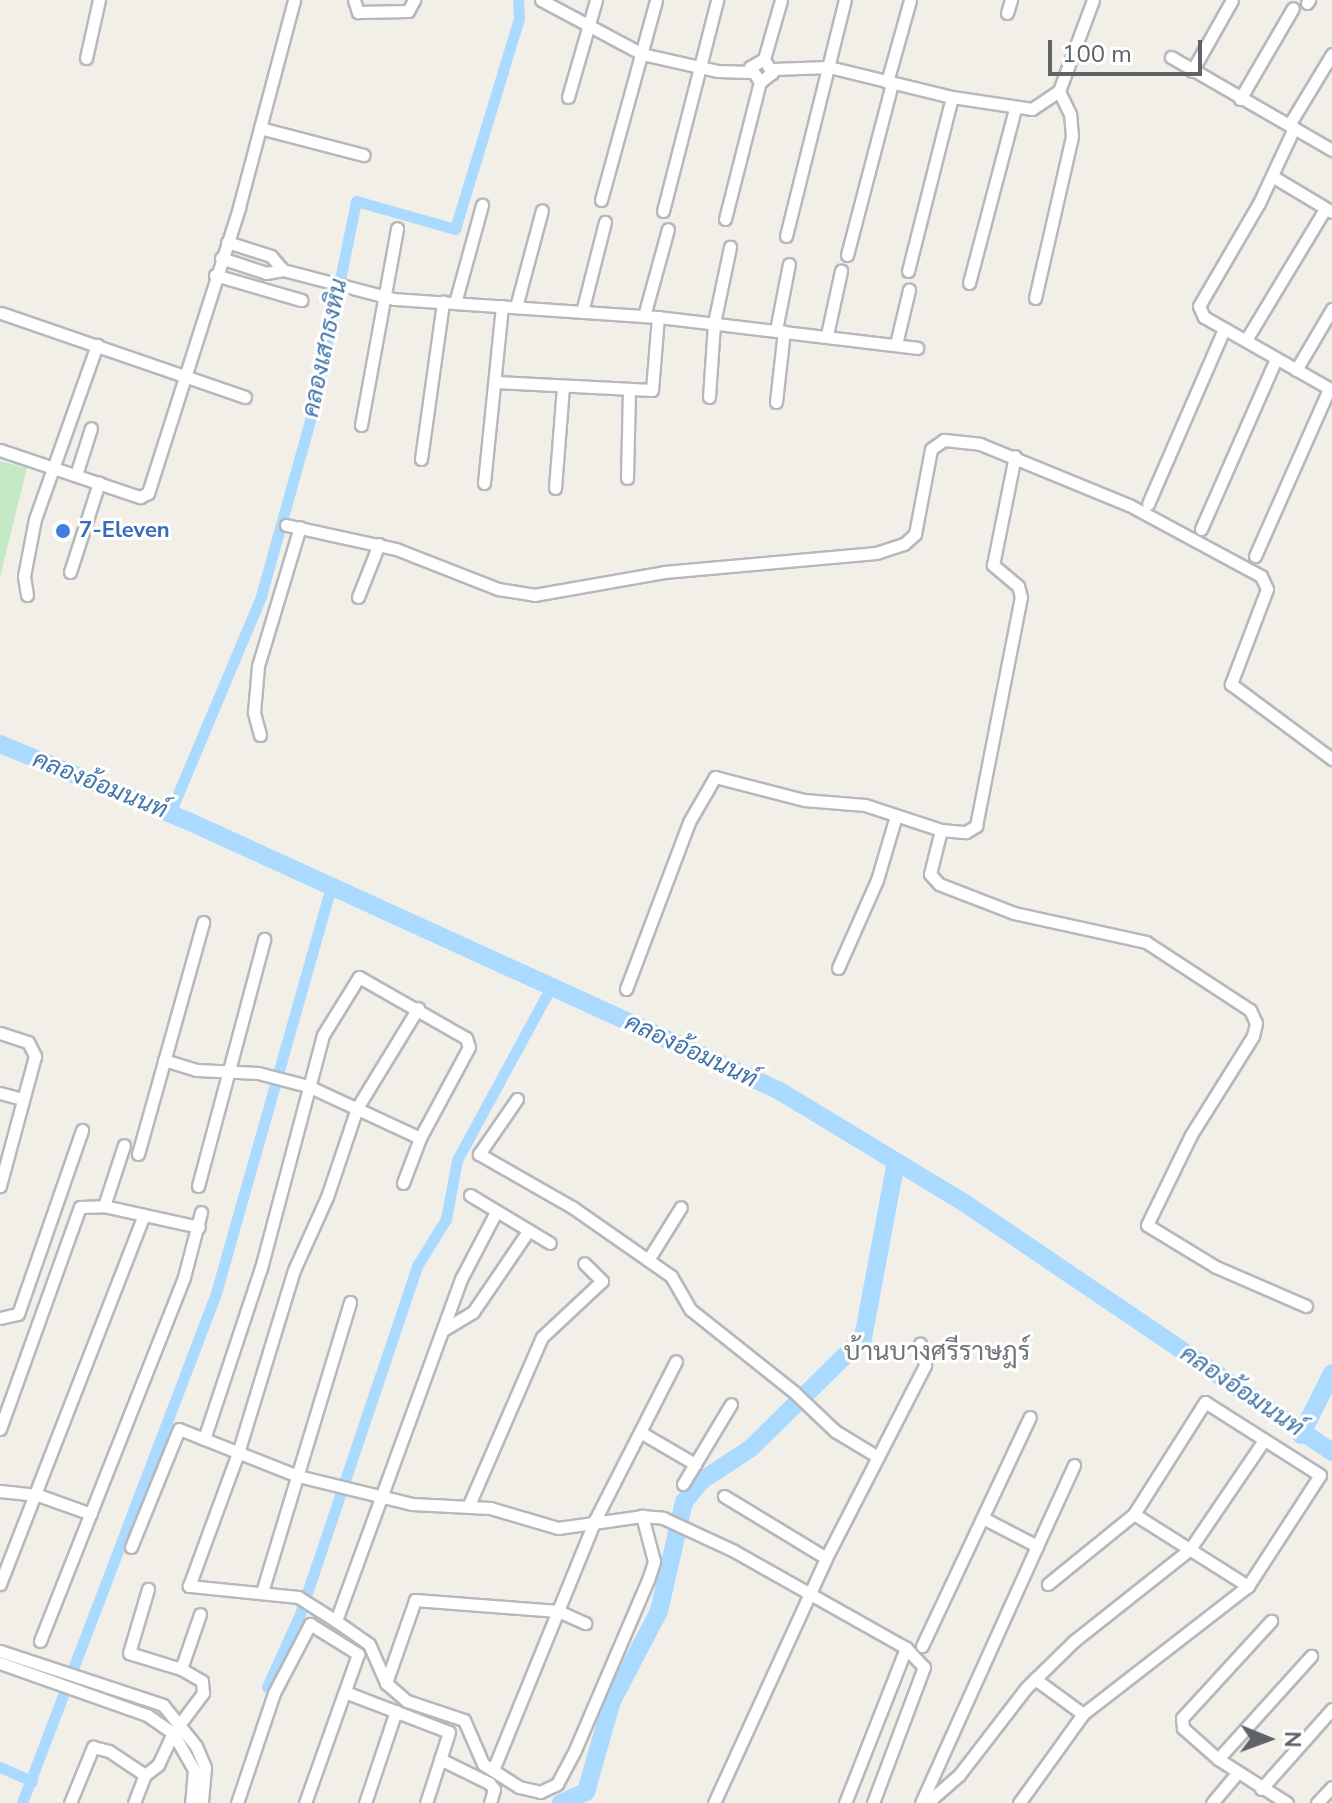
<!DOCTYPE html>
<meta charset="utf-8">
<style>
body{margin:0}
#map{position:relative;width:1332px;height:1803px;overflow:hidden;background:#f1efe8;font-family:"Nunito Sans",Sarabun,sans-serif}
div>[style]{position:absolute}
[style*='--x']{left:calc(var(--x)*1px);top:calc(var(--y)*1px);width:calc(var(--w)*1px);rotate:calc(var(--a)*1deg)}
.green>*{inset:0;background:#c5e8c5}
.canal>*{height:11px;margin:-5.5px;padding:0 5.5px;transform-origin:5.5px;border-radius:5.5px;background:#aadaff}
.river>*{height:18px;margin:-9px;padding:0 9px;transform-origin:9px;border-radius:9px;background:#aadaff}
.roads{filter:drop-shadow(2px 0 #b5b8bc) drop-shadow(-2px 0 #b5b8bc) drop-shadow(0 2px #b5b8bc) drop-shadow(0 -2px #b5b8bc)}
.minor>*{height:11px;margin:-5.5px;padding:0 5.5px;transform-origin:5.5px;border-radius:5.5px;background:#fff}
.dots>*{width:22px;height:22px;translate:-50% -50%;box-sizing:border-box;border:4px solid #fff;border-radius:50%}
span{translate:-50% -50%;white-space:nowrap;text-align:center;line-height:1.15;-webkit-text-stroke:6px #fff;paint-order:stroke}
.shop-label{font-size:22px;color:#366cbe;font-weight:700}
.left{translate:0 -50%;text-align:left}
.water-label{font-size:24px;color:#4174aa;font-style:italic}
.quarter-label{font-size:26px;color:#70757a}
.north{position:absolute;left:1228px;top:1699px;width:80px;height:80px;-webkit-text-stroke:6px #fff;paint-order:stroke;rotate:91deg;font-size:22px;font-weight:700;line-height:32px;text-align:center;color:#5f6368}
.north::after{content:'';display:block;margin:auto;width:28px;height:36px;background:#5f6368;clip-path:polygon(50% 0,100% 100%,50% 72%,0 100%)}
.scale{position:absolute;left:1048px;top:40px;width:154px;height:36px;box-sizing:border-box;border:4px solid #5f6368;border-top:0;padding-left:10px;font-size:24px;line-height:28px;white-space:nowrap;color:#5f6368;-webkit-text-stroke:6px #fff;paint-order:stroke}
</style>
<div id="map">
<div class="green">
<div style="clip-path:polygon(0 461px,27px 468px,0 577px)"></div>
</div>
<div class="canal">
<div style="--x:170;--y:813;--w:235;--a:-67.2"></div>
<div style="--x:261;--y:596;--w:197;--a:-74.4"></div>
<div style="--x:314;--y:406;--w:209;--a:-78.4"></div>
<div style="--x:356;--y:201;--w:103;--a:15.8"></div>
<div style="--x:455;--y:229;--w:220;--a:-73.1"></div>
<div style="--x:519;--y:18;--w:18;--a:-93"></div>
<div style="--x:267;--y:1687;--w:80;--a:-65.7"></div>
<div style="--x:300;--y:1614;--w:367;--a:-71.4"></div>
<div style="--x:417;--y:1266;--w:55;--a:-58.3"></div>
<div style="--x:446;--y:1219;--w:60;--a:-79.4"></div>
<div style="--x:457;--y:1160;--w:197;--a:-61.5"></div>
<div style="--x:0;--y:1767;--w:35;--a:24"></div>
<div style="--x:22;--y:1803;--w:546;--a:-69.17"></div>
<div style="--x:216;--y:1293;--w:422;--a:-74.2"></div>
</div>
<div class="river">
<div style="--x:0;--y:744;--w:203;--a:22.3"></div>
<div style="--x:188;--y:821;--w:648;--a:24.51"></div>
<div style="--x:778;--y:1090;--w:216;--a:31.2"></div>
<div style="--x:963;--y:1202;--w:446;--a:34.1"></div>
<div style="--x:1301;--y:1435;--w:69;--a:-63.4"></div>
<div style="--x:561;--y:1803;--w:27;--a:-24"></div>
<div style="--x:586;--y:1792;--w:95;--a:-74.1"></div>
<div style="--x:612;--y:1701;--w:102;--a:-62.4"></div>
<div style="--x:659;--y:1611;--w:112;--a:-77.1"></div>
<div style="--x:684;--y:1502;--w:27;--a:-51"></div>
<div style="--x:701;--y:1481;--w:60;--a:-33.4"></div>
<div style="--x:751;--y:1448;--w:157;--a:-44.5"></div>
<div style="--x:863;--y:1338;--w:179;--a:-79.4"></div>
</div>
<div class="roads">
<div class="minor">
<div style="--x:354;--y:0;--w:13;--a:72"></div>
<div style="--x:358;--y:12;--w:50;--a:-1.1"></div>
<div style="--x:408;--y:11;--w:13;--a:-61"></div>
<div style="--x:541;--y:0;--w:115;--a:28.1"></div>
<div style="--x:642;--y:54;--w:78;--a:12.6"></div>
<div style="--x:718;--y:71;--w:32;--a:2"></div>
<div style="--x:1307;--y:3;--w:4;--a:-56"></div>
<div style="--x:1007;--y:13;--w:14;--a:-73"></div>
<div style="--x:1171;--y:57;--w:186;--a:30"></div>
<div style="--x:86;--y:58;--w:59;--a:-77.4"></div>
<div style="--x:764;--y:59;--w:61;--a:-73.9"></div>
<div style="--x:773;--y:69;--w:56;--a:-2"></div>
<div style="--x:829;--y:67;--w:127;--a:13.7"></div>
<div style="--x:952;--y:97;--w:81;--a:8.5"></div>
<div style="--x:1032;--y:109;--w:32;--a:-34"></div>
<div style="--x:1059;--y:91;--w:97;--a:-69.5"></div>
<div style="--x:1192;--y:71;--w:81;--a:-60.6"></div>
<div style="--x:887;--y:82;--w:85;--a:-74.3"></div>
<div style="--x:568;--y:97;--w:101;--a:-73.9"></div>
<div style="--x:1240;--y:99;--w:105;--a:-59.8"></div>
<div style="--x:1289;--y:125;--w:83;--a:-58.8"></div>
<div style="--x:260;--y:128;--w:107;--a:14.6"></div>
<div style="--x:1294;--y:128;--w:83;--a:115"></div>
<div style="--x:1259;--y:203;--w:119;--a:120.2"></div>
<div style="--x:1199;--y:306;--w:12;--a:66"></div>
<div style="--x:1204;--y:317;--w:147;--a:29.7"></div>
<div style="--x:1272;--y:176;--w:70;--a:31"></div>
<div style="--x:601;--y:200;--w:207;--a:-74.6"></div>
<div style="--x:663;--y:211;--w:218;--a:-75.6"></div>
<div style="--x:725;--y:219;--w:141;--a:-75.7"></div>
<div style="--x:760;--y:82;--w:15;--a:-37"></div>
<div style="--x:772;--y:73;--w:16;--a:-120"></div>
<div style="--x:764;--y:59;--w:16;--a:150"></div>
<div style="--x:750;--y:67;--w:18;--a:56"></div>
<div style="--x:786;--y:236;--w:243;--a:-76"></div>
<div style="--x:847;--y:255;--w:178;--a:-75.3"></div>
<div style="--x:221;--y:258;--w:47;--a:18.4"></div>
<div style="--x:266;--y:273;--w:17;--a:-10"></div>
<div style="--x:283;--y:270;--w:18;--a:-131"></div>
<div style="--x:271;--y:256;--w:46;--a:-162.3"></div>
<div style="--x:283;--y:270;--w:115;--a:14.6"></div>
<div style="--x:394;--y:299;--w:265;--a:3.9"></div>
<div style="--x:658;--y:317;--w:261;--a:6.8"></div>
<div style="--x:908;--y:271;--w:179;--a:-75.8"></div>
<div style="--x:215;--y:275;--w:90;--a:16.2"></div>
<div style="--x:969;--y:283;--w:180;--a:-75.2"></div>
<div style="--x:1035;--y:298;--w:166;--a:-77.1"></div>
<div style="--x:1072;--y:136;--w:22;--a:-95"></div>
<div style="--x:1070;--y:114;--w:25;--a:-116"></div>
<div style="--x:455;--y:303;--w:102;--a:-74.6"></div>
<div style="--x:516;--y:307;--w:100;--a:-75"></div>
<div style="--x:582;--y:312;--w:93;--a:-75.7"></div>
<div style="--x:1;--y:313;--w:258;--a:19"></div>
<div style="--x:644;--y:316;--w:90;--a:-74.6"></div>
<div style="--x:776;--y:330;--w:67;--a:-78.9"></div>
<div style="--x:827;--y:335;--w:66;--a:-77.7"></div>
<div style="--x:1246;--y:340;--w:153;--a:-58.9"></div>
<div style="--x:896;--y:344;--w:56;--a:-76.5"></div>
<div style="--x:1296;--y:370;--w:71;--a:-59.5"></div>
<div style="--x:496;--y:382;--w:156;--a:2.9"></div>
<div style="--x:652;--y:390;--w:73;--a:-85.3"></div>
<div style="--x:709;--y:397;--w:74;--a:-86.1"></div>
<div style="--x:714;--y:323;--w:78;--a:-78.1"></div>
<div style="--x:776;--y:402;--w:71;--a:-83.6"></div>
<div style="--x:361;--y:425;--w:200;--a:-79.6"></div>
<div style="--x:0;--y:450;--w:148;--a:18.6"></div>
<div style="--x:140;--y:497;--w:9;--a:-27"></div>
<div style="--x:148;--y:493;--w:300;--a:-72.3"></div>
<div style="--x:239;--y:207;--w:214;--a:-75.1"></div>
<div style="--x:421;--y:459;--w:159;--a:-82"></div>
<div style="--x:76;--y:475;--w:49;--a:-72.3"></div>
<div style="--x:627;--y:478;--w:89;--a:-88.7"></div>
<div style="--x:484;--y:483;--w:178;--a:-84.2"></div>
<div style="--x:555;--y:488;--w:102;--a:-85.5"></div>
<div style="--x:1148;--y:504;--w:191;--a:-66.5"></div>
<div style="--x:286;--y:525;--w:113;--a:12.3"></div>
<div style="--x:396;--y:549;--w:110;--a:21.4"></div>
<div style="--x:498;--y:589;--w:36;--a:9"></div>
<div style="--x:534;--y:595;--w:132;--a:-10"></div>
<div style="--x:664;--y:572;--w:213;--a:-5.1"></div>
<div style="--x:876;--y:553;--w:29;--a:-18"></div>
<div style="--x:904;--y:544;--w:15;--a:-42"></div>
<div style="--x:915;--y:534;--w:86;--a:-79.3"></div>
<div style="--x:931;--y:449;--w:16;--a:-35"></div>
<div style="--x:944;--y:440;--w:36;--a:6"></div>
<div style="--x:980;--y:444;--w:161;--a:22.3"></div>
<div style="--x:1129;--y:505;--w:150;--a:28.3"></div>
<div style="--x:1261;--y:576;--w:14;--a:65"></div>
<div style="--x:1267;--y:589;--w:102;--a:110.8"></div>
<div style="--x:1231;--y:684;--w:126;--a:36.6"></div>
<div style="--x:1201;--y:529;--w:186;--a:-66.2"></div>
<div style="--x:1255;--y:556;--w:183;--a:-66.1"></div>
<div style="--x:70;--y:572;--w:94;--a:-72"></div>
<div style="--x:27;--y:595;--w:19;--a:-99"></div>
<div style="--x:24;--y:576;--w:58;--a:-79.1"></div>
<div style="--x:35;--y:519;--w:185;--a:-70.4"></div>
<div style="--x:358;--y:597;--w:57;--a:-68.4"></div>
<div style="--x:260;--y:735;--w:24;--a:-105"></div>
<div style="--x:254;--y:712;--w:46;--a:-85"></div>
<div style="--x:258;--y:666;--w:145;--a:-73.2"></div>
<div style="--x:941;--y:830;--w:45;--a:104"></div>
<div style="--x:930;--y:874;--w:13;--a:48"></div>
<div style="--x:939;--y:884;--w:80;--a:21.1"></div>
<div style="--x:1014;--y:913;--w:135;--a:12.4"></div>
<div style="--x:1146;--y:942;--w:124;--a:33.2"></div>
<div style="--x:1250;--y:1010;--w:14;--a:65"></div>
<div style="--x:1256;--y:1023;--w:13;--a:103"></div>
<div style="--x:1253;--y:1036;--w:117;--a:122.1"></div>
<div style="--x:1191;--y:1135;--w:100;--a:116.1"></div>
<div style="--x:1147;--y:1225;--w:81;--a:31.3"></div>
<div style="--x:1216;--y:1267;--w:98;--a:23.4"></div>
<div style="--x:838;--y:968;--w:96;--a:-66.1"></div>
<div style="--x:877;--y:880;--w:67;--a:-73.5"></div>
<div style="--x:626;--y:989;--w:178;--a:-69.3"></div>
<div style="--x:689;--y:822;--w:52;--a:-60"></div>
<div style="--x:715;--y:777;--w:92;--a:14.5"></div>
<div style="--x:804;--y:800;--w:61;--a:4.7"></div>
<div style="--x:865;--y:805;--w:80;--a:18.2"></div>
<div style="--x:941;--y:830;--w:25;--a:5"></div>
<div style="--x:966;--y:832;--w:12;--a:-31"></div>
<div style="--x:976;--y:826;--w:233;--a:-78.9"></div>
<div style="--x:1021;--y:597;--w:11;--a:-105"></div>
<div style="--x:1018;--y:586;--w:33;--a:-140"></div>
<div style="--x:993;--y:565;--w:111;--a:-78.6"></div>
<div style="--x:0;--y:1033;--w:29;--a:18"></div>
<div style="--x:28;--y:1042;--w:16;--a:63"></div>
<div style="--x:35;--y:1056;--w:135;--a:105.1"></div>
<div style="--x:164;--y:1060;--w:34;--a:17"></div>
<div style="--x:197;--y:1070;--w:61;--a:2.8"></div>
<div style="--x:258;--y:1073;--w:52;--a:14.6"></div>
<div style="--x:308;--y:1086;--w:123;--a:24.9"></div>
<div style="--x:0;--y:1093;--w:23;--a:15"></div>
<div style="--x:517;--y:1099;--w:67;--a:124.6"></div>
<div style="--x:479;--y:1154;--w:107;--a:29.7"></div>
<div style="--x:572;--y:1207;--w:121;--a:34.9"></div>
<div style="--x:671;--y:1276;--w:39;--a:60"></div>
<div style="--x:691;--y:1310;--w:132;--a:38.5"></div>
<div style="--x:794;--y:1392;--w:57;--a:43.6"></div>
<div style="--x:835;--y:1431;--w:50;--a:31.2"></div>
<div style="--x:138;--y:1154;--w:241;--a:-74.3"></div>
<div style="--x:198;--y:1186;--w:256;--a:-75"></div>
<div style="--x:470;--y:1195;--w:93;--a:31"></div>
<div style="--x:104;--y:1206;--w:64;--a:-71.8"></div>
<div style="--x:496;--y:1212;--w:76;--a:117.6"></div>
<div style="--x:461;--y:1279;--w:364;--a:110.1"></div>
<div style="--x:336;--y:1621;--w:40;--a:34.9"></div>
<div style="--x:369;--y:1644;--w:43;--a:66.4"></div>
<div style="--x:386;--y:1683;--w:28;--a:41"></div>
<div style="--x:407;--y:1701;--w:60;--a:18.4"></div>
<div style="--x:464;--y:1720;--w:48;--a:66.6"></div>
<div style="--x:483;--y:1764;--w:43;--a:32.6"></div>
<div style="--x:519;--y:1787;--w:22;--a:13"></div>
<div style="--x:540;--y:1792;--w:19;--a:-25"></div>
<div style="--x:557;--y:1784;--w:38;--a:-62"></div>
<div style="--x:575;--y:1750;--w:185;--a:-66.8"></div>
<div style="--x:648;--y:1580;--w:20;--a:-72"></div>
<div style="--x:654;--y:1561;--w:47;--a:-104.9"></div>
<div style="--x:648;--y:1260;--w:62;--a:-58.1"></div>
<div style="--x:0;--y:1318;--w:18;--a:-13"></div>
<div style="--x:18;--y:1314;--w:195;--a:-70.8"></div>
<div style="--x:443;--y:1330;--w:35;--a:-31"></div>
<div style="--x:473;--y:1312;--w:99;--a:-55.7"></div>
<div style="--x:0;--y:1429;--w:236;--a:-70.2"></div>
<div style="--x:80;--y:1207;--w:24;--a:-2"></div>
<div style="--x:104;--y:1206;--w:97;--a:12.5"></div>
<div style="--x:640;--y:1432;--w:64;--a:30.2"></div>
<div style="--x:204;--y:1439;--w:180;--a:-71.6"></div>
<div style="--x:261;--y:1268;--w:241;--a:-75.1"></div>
<div style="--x:323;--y:1035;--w:68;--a:-58.2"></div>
<div style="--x:359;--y:977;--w:123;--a:29.7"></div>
<div style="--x:466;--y:1038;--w:9;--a:72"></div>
<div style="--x:469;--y:1047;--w:103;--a:118.3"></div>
<div style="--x:420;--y:1138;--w:48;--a:110.7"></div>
<div style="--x:683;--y:1484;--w:93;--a:-59"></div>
<div style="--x:0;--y:1491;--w:38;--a:6"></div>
<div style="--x:38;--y:1495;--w:56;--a:19.7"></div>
<div style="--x:724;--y:1496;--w:119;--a:31.3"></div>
<div style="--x:468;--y:1507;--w:185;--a:-66.5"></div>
<div style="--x:542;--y:1337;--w:82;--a:-43"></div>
<div style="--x:602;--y:1281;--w:25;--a:-135"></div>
<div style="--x:1134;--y:1514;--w:135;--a:32.3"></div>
<div style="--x:983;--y:1518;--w:61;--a:27.4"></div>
<div style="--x:1037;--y:1546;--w:89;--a:-65.4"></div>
<div style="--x:131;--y:1547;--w:127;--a:-67.9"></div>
<div style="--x:179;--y:1429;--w:128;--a:21.6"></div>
<div style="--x:298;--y:1476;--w:117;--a:13.8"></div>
<div style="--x:412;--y:1504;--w:78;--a:2.9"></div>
<div style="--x:490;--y:1508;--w:71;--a:16.4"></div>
<div style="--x:558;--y:1528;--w:85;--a:-8.1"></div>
<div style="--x:642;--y:1516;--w:21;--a:5"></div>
<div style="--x:663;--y:1518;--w:78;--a:24.9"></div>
<div style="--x:734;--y:1551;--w:197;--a:29.4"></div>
<div style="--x:0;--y:1584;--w:393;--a:-68.7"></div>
<div style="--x:262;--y:1592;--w:303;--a:-73.1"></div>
<div style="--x:336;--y:1621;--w:45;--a:-147.7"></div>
<div style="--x:298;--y:1597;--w:110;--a:-174.2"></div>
<div style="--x:189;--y:1586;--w:142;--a:-69.8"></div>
<div style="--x:238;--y:1453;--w:191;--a:-73"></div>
<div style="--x:294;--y:1270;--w:80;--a:-65.7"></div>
<div style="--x:327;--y:1197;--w:94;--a:-71.4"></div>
<div style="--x:357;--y:1108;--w:117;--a:-58.6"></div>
<div style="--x:40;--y:1641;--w:391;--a:-68.4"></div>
<div style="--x:184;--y:1277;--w:67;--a:-75.3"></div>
<div style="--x:922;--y:1646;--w:253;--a:-64.8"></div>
<div style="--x:0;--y:1651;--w:172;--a:18.3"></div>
<div style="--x:163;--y:1705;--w:53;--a:51.2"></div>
<div style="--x:196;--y:1746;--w:23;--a:67"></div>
<div style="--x:205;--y:1767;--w:36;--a:95"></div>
<div style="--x:0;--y:1663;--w:156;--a:19.5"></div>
<div style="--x:147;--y:1715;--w:32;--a:35"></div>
<div style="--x:173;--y:1733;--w:43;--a:60.4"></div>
<div style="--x:194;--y:1770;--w:33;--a:95"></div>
<div style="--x:181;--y:1669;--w:58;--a:-70.9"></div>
<div style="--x:1035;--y:1679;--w:59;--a:36.1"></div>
<div style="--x:386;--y:1683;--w:88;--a:-70.7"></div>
<div style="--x:415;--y:1600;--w:143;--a:4.4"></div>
<div style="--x:558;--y:1611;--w:30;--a:24"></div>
<div style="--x:345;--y:1692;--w:111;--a:21"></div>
<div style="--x:449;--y:1732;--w:75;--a:107.9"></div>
<div style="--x:440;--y:1759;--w:55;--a:26.1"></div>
<div style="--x:489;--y:1783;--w:8;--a:50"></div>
<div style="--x:494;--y:1789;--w:15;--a:106"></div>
<div style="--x:1218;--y:1759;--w:47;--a:-138.5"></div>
<div style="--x:1183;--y:1728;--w:10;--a:-96"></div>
<div style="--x:1182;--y:1718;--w:132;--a:-47.5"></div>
<div style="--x:493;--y:1770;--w:270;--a:-67.8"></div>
<div style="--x:595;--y:1520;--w:178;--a:-63"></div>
<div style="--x:1261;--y:1789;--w:107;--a:-48.4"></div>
<div style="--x:70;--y:1803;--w:61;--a:-67.7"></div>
<div style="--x:93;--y:1747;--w:16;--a:14"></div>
<div style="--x:109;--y:1751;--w:43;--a:33.7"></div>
<div style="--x:145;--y:1775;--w:16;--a:-38"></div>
<div style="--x:158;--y:1765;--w:35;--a:-65"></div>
<div style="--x:173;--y:1733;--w:50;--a:-53.1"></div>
<div style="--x:203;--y:1693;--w:12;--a:-95"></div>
<div style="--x:202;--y:1681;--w:24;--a:-150"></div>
<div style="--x:181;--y:1669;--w:54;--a:-162.9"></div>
<div style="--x:129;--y:1653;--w:67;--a:-73.5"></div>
<div style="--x:134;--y:1803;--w:30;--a:-69"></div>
<div style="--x:237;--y:1803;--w:116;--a:-71.4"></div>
<div style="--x:274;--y:1693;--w:78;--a:-62.4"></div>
<div style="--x:310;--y:1624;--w:57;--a:32"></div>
<div style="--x:358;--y:1654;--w:158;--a:109.6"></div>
<div style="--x:365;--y:1803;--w:97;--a:-71.4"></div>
<div style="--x:714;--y:1803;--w:269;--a:-65.4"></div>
<div style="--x:826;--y:1558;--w:217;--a:-62.8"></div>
<div style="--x:925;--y:1365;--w:22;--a:-103"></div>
<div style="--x:845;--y:1803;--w:167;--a:-68.5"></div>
<div style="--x:906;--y:1648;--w:26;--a:47"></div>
<div style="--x:924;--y:1667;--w:145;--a:110.6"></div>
<div style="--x:921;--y:1803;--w:282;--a:-65.7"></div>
<div style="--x:927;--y:1803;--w:43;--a:-41.2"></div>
<div style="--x:959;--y:1775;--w:110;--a:-52.4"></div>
<div style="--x:1026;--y:1688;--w:67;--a:-44.4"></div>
<div style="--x:1074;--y:1641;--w:148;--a:-38.4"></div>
<div style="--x:1190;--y:1549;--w:132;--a:-55.8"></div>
<div style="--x:1019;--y:1803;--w:110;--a:-54.3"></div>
<div style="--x:1083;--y:1714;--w:209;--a:-37.8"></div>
<div style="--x:1248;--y:1586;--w:132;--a:-57"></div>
<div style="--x:1320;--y:1475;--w:136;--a:-147.6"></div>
<div style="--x:1205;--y:1402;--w:133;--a:122.4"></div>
<div style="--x:1134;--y:1514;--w:111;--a:140.9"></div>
<div style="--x:1212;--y:1803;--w:39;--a:-50"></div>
<div style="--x:1287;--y:1803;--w:82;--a:-147.5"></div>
<div style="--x:1218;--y:1759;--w:139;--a:-47.9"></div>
<div style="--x:1317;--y:1803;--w:22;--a:-47"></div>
</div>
</div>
<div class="dots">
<div style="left:63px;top:531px;background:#3f7fe0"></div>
</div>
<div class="shop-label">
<span class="left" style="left:79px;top:531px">7-Eleven</span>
</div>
<div class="water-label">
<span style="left:325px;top:348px;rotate:-78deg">คลองเสาธงหิน</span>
<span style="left:100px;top:785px;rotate:22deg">คลองอ้อมนนท์</span>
<span style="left:691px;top:1051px;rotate:25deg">คลองอ้อมนนท์</span>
<span style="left:1242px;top:1391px;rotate:34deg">คลองอ้อมนนท์</span>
</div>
<div class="quarter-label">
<span style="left:937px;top:1352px">บ้านบางศรีราษฎร์</span>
</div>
<div class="north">N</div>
<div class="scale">100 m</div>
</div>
